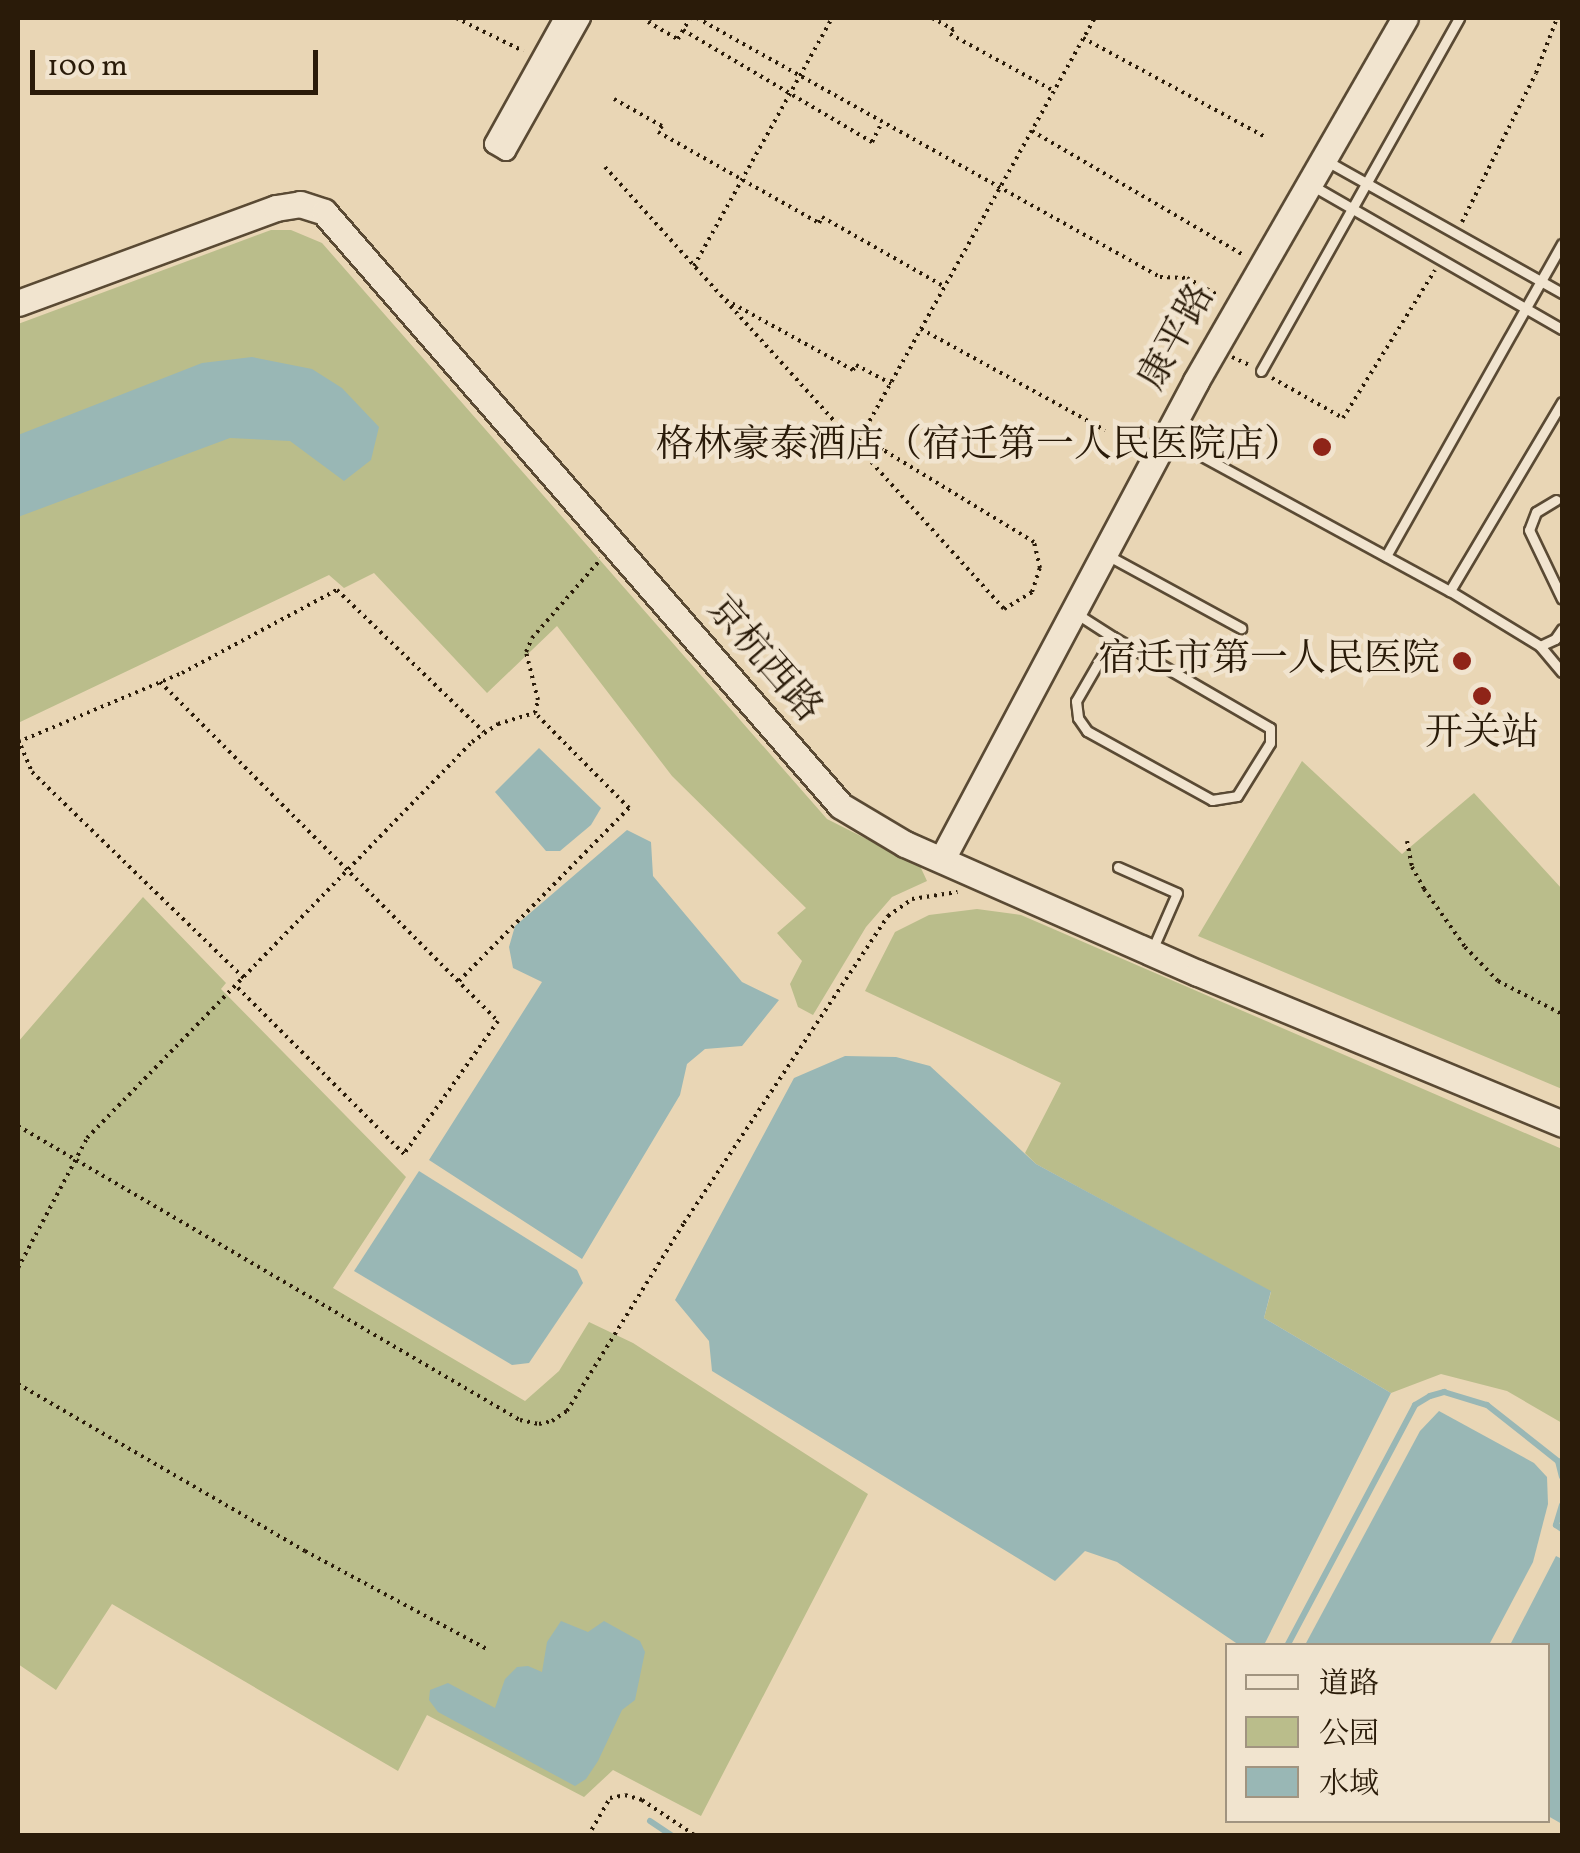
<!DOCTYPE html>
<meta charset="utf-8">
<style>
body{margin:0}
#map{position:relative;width:1580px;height:1853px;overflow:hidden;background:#e9d6b5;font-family:Vollkorn,"Noto Serif SC",serif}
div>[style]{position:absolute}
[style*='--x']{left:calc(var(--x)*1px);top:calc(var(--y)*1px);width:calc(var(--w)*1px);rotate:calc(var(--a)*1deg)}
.green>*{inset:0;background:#babd8b}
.water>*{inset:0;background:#99b7b5}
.stream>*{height:6px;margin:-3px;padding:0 3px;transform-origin:3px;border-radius:3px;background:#99b7b5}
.path>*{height:4px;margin-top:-2px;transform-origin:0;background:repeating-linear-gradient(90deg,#2a1b09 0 2.5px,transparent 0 7.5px)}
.roads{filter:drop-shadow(2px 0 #5a4a34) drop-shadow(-2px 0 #5a4a34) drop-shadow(0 2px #5a4a34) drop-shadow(0 -2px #5a4a34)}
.lane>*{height:9px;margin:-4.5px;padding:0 4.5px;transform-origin:4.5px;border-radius:4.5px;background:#f1e4cf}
.street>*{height:18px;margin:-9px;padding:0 9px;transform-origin:9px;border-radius:9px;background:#f1e4cf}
.secondary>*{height:25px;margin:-12.5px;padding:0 12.5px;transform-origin:12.5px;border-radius:12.5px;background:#f1e4cf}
.dots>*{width:28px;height:28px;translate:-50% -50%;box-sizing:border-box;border:5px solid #f1e4cf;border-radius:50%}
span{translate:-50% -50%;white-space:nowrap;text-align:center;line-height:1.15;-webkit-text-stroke:9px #f1e4cf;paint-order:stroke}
.street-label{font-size:38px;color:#2a1b09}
.poi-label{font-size:38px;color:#2a1b09}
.right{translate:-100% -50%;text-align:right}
.frame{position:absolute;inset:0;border:20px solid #2a1b09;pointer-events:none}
.legend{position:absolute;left:1225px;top:1643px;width:325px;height:180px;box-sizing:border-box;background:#f1e4cf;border:2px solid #a19480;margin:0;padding:12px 18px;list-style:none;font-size:30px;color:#2a1b09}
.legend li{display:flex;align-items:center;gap:20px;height:50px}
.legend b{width:50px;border:2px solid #a19480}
.scale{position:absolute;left:30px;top:50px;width:288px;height:45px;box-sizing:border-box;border:5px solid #2a1b09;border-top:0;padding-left:12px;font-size:30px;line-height:35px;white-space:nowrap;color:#2a1b09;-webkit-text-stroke:8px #f1e4cf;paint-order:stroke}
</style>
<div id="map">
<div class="green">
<div style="clip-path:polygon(271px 230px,291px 230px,322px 243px,827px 819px,920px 866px,927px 881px,892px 897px,866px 927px,813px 1015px,798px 1007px,790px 984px,802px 961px,777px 933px,806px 908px,672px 776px,557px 626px,487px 693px,374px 573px,344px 588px,329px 575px,18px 723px,18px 324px)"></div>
<div style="clip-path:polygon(1302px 761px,1402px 854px,1474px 793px,1562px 889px,1562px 1089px,1198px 936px)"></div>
<div style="clip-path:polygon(143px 897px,226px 983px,221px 989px,406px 1177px,333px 1288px,525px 1401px,559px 1371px,589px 1322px,633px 1343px,868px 1494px,701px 1816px,613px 1770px,584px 1797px,427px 1715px,398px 1771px,112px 1604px,56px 1690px,18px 1664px,18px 1042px)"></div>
<div style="clip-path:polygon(977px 909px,1021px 915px,1562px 1149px,1562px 1423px,1507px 1391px,1441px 1374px,1391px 1393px,1264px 1318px,1271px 1292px,1036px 1164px,1025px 1153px,1061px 1083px,865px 991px,895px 932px,929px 915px)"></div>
</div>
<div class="water">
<div style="clip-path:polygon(252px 357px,312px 369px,342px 388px,379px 427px,371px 460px,344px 481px,290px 441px,230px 438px,18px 517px,18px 435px,202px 363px)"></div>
<div style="clip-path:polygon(539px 748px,601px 808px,591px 825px,560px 851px,546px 851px,495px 792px)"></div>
<div style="clip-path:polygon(627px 830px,651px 842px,653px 876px,742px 982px,779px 1000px,742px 1046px,705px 1049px,687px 1064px,680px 1095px,582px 1259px,429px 1160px,542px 982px,513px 968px,509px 947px,515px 926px)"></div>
<div style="clip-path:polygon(845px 1056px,896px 1057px,930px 1066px,1036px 1164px,1271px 1291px,1264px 1318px,1391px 1393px,1264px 1645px,1239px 1645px,1117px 1562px,1085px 1551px,1055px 1581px,712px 1371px,709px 1341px,675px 1300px,794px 1078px)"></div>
<div style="clip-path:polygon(419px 1171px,577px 1270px,583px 1283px,529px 1363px,512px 1365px,354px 1271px)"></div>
<div style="clip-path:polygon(1439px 1411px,1534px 1463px,1547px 1477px,1548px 1504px,1533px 1562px,1489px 1645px,1305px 1645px,1420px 1431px)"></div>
<div style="clip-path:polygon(1556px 1556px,1562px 1559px,1562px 1824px,1548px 1816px,1548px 1646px,1510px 1645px)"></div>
<div style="clip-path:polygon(561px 1621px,588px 1632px,604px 1621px,640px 1641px,645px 1652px,635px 1700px,622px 1710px,598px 1761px,586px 1779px,575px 1786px,438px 1712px,429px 1700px,430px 1690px,448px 1683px,495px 1708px,505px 1679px,517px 1667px,528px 1666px,542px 1672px,547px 1642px)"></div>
</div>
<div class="stream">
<div style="--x:1562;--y:1505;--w:21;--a:107"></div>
<div style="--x:1556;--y:1525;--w:7;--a:34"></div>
<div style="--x:1287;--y:1646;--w:273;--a:-62"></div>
<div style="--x:1415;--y:1405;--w:17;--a:-31"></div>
<div style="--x:1430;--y:1396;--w:15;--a:-16"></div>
<div style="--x:1444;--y:1392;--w:45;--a:16.8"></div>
<div style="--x:1487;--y:1405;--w:90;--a:38.3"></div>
<div style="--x:1558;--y:1461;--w:16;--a:76"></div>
<div style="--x:650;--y:1821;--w:27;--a:34"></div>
</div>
<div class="path">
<div style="--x:456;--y:18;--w:75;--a:26.2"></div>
<div style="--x:651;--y:18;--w:5;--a:127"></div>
<div style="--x:648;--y:22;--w:34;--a:30"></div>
<div style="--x:678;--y:39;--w:24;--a:-60"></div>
<div style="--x:697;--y:18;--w:531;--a:29.22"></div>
<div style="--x:1160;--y:277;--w:27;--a:2"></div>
<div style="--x:1187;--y:278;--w:37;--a:29"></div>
<div style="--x:932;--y:18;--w:24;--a:28"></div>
<div style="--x:953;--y:29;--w:6;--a:121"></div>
<div style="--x:950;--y:34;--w:119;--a:28.7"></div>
<div style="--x:683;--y:30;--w:220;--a:30.7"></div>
<div style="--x:872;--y:142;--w:20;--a:-63"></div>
<div style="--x:1083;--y:38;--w:209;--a:28.5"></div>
<div style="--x:614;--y:99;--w:55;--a:29.4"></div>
<div style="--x:662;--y:126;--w:7;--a:124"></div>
<div style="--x:658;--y:132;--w:185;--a:29.5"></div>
<div style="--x:819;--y:223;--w:7;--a:-63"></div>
<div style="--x:822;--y:217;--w:142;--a:29.6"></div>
<div style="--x:1032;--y:131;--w:245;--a:30.4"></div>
<div style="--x:605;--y:167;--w:595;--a:47.93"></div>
<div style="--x:1004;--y:609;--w:33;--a:-31"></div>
<div style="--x:1032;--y:592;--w:25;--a:-72"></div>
<div style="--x:1040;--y:568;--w:27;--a:-103"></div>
<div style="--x:1034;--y:542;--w:177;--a:-148.6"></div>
<div style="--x:883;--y:450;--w:26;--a:-140"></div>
<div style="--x:1462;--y:222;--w:166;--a:-63.6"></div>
<div style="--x:1536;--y:73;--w:59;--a:-69.1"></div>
<div style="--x:694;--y:266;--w:284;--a:-60.9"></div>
<div style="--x:726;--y:300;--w:145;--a:28.9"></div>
<div style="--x:853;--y:370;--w:6;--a:-59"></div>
<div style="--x:856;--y:365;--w:40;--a:28"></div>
<div style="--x:921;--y:329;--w:210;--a:28.8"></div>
<div style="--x:1232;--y:357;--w:21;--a:25"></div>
<div style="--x:1272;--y:378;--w:81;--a:29.4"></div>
<div style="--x:1343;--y:418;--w:174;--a:-58.1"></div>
<div style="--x:855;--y:447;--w:492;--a:-60.8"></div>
<div style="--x:160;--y:682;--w:479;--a:45.1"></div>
<div style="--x:498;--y:1021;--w:163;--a:125.3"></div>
<div style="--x:404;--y:1154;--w:238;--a:-135"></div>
<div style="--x:18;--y:739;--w:36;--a:67"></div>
<div style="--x:32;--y:772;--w:296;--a:44.2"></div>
<div style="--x:18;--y:742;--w:178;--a:-22.8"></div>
<div style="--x:182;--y:673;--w:176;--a:-28.2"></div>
<div style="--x:337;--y:590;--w:204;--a:44"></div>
<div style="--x:1407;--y:841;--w:26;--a:79"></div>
<div style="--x:1412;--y:867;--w:25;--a:61"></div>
<div style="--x:1424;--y:889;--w:71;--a:54.7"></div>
<div style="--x:1465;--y:947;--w:47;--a:45.9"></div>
<div style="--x:1498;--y:981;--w:72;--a:27.3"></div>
<div style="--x:459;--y:981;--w:243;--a:-45.5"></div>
<div style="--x:629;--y:808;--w:134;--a:-134.7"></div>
<div style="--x:18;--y:1126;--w:582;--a:30.36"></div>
<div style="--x:520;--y:1420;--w:19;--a:12"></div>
<div style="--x:539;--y:1424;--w:13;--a:-13"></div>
<div style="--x:552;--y:1421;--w:18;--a:-34"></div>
<div style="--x:567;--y:1411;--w:221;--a:-58.1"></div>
<div style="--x:684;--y:1223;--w:369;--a:-56.4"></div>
<div style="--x:888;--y:916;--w:29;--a:-35"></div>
<div style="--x:912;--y:899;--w:46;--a:-8.8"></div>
<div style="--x:18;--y:1268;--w:147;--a:-62"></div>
<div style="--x:87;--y:1138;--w:552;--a:-45.81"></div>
<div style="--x:472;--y:742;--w:32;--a:-35"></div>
<div style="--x:498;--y:724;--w:39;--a:-17"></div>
<div style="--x:535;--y:713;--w:13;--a:-77"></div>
<div style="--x:538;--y:700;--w:49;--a:-104"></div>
<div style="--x:526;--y:652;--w:15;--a:-67"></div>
<div style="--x:532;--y:638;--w:105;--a:-48.9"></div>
<div style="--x:18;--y:1384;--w:332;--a:30.2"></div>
<div style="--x:305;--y:1551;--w:207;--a:28.3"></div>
<div style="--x:588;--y:1836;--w:44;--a:-59.9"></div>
<div style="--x:610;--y:1798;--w:15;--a:-11"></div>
<div style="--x:625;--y:1795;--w:18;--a:16"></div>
<div style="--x:642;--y:1800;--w:65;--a:33.7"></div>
</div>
<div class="roads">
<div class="lane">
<div style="--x:1325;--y:160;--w:272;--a:29.3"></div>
<div style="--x:1313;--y:186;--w:287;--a:29.9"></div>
<div style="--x:1261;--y:371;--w:405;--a:-60.7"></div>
<div style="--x:1562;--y:402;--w:220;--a:120.7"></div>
<div style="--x:1450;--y:591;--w:105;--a:31.4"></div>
<div style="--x:1540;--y:646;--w:34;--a:50"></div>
<div style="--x:1167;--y:437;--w:322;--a:28.6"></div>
<div style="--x:1556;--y:500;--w:23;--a:149"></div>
<div style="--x:1536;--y:512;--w:19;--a:111"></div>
<div style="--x:1529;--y:530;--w:76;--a:64.4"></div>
<div style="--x:1107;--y:555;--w:153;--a:28.6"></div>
<div style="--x:1386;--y:556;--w:358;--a:-60.6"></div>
<div style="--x:1074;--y:612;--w:46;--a:32.7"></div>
<div style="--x:1113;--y:637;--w:74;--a:120"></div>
<div style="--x:1076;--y:701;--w:17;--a:83"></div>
<div style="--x:1078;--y:718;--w:16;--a:55"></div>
<div style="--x:1087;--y:731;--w:143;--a:28.9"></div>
<div style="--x:1212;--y:800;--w:25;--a:-9"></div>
<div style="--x:1237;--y:796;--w:62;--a:-58.1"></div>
<div style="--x:1270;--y:743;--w:15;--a:-90"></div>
<div style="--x:1270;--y:728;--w:181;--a:-149.9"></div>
<div style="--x:1540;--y:646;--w:17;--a:-25"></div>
<div style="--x:1555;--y:639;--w:12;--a:-55"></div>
<div style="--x:1118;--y:867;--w:64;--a:23.8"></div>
<div style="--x:1177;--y:893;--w:60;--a:113.6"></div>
</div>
<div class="street">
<div style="--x:564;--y:18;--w:144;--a:119.1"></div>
<div style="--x:494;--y:144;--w:14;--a:30"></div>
<div style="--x:506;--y:151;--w:153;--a:-60.6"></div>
</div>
<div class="secondary">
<div style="--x:18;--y:303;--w:275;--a:-20.2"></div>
<div style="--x:276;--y:208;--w:24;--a:-9"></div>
<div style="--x:300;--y:204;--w:25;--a:18"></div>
<div style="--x:324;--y:212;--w:787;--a:48.96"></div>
<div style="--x:841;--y:806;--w:74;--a:30.7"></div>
<div style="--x:905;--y:844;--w:320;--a:23.8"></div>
<div style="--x:1198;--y:973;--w:394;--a:22.5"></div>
<div style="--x:942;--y:859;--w:541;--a:-62.01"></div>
<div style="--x:1196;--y:381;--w:419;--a:-60.1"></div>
</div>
</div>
<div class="dots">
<div style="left:1322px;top:447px;background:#8f2418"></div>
<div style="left:1462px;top:661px;background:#8f2418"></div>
<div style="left:1482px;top:696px;background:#8f2418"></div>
</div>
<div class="street-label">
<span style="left:1178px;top:338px;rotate:-61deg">康平路</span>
<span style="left:763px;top:660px;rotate:49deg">京杭西路</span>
</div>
<div class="poi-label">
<span class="right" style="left:1302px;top:447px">格林豪泰酒店（宿迁第一人民医院店）</span>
<span class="right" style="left:1440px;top:661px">宿迁市第一人民医院</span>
<span style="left:1482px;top:735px">开关站</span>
</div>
<div class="frame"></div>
<ul class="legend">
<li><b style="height:12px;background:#f1e4cf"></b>道路</li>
<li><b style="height:28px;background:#babd8b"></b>公园</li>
<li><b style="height:28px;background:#99b7b5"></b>水域</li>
</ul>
<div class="scale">100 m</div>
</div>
